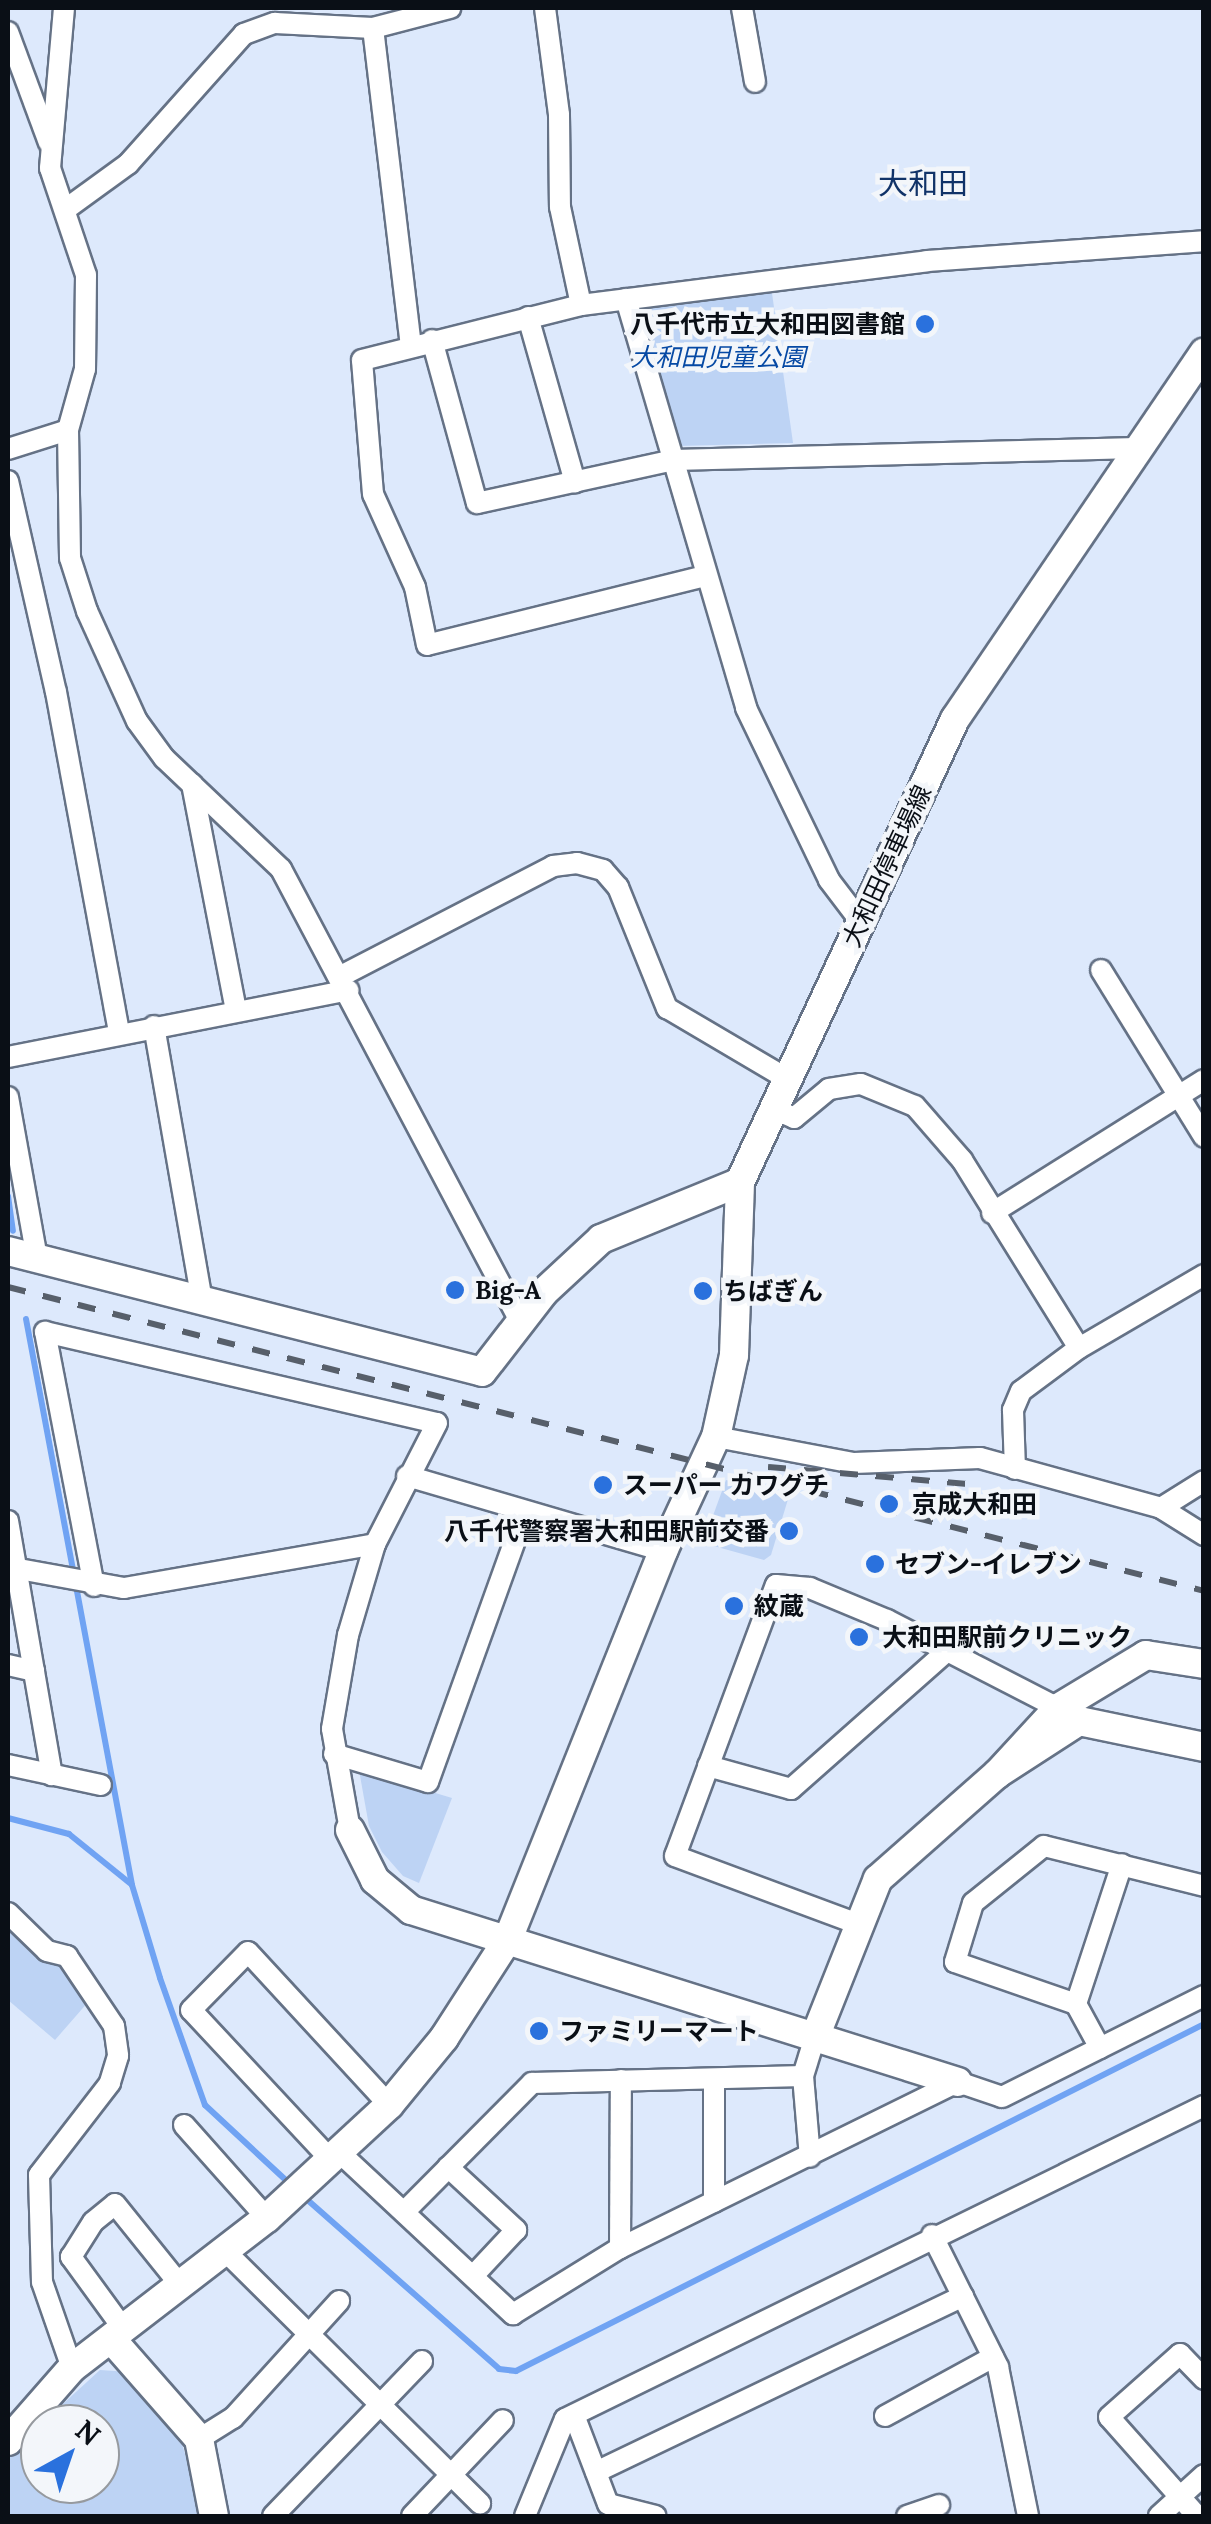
<!DOCTYPE html>
<meta charset="utf-8">
<style>
body{margin:0}
#map{position:relative;width:1211px;height:2524px;overflow:hidden;background:#dde9fc;font-family:Lora,"Noto Sans JP",serif}
div>[style]{position:absolute}
[style*='--x']{left:calc(var(--x)*1px);top:calc(var(--y)*1px);width:calc(var(--w)*1px);rotate:calc(var(--a)*1deg)}
.green>*{inset:0;background:#bdd3f4}
.stream>*{height:6px;margin:-3px;padding:0 3px;transform-origin:3px;border-radius:3px;background:#70a3f3}
.roads{filter:drop-shadow(2px 0 #657286) drop-shadow(-2px 0 #657286) drop-shadow(0 2px #657286) drop-shadow(0 -2px #657286)}
.street>*{height:20px;margin:-10px;padding:0 10px;transform-origin:10px;border-radius:10px;background:#fff}
.secondary>*{height:28px;margin:-14px;padding:0 14px;transform-origin:14px;border-radius:14px;background:#fff}
.rail>*{height:6px;margin-top:-3px;transform-origin:0;background:repeating-linear-gradient(90deg,#575f6a 0 18px,transparent 0 36px)}
.dots>*{width:28px;height:28px;translate:-50% -50%;box-sizing:border-box;border:5px solid #f3f6fa;border-radius:50%}
span{translate:-50% -50%;white-space:nowrap;text-align:center;line-height:1.15;-webkit-text-stroke:9px #f3f6fa;paint-order:stroke}
.poi-label{font-size:25px;color:#0a0f16;font-weight:700}
.right{translate:-100% -50%;text-align:right}
.left{translate:0 -50%;text-align:left}
.park-label{font-size:25px;color:#0649a4;font-style:italic}
.street-label{font-size:25px;color:#0a0f16}
.quarter-label{font-size:30px;color:#113368}
.frame{position:absolute;inset:0;border:10px solid #0a0f16;pointer-events:none}
.north{position:absolute;left:20px;top:2404px;width:100px;height:100px;box-sizing:border-box;background:#f3f6fa;border:2px solid #969a9f;border-radius:50%;rotate:40deg;font-size:28px;font-weight:700;line-height:40px;text-align:center;color:#0a0f16}
.north::after{content:'';display:block;margin:auto;width:35px;height:45px;background:#2a71dd;clip-path:polygon(50% 0,100% 100%,50% 72%,0 100%)}
</style>
<div id="map">
<div class="green">
<div style="clip-path:polygon(771px 286px,793px 443px,678px 446px,641px 305px)"></div>
<div style="clip-path:polygon(726px 1480px,789px 1496px,771px 1555px,764px 1560px,703px 1543px)"></div>
<div style="clip-path:polygon(359px 1770px,452px 1798px,419px 1883px,403px 1876px,382px 1852px,369px 1826px)"></div>
<div style="clip-path:polygon(8px 1922px,60px 1958px,89px 2001px,55px 2040px,8px 2000px)"></div>
<div style="clip-path:polygon(100px 2370px,129px 2372px,178px 2430px,203px 2516px,8px 2516px,8px 2457px,40px 2425px,40px 2484px,100px 2484px,100px 2424px,41px 2424px)"></div>
</div>
<div class="stream">
<div style="--x:8;--y:1196;--w:35;--a:82"></div>
<div style="--x:26;--y:1319;--w:576;--a:79.39"></div>
<div style="--x:132;--y:1885;--w:97;--a:73.2"></div>
<div style="--x:160;--y:1978;--w:135;--a:70.5"></div>
<div style="--x:205;--y:2105;--w:116;--a:42.9"></div>
<div style="--x:8;--y:1818;--w:63;--a:14.7"></div>
<div style="--x:69;--y:1834;--w:80;--a:38.9"></div>
<div style="--x:303;--y:2196;--w:261;--a:41.4"></div>
<div style="--x:499;--y:2369;--w:17;--a:7"></div>
<div style="--x:516;--y:2371;--w:771;--a:-26.76"></div>
</div>
<div class="roads">
<div class="street">
<div style="--x:64;--y:8;--w:161;--a:95"></div>
<div style="--x:50;--y:168;--w:113;--a:71.4"></div>
<div style="--x:86;--y:275;--w:94;--a:90.6"></div>
<div style="--x:85;--y:369;--w:63;--a:105.6"></div>
<div style="--x:68;--y:430;--w:128;--a:89.1"></div>
<div style="--x:70;--y:558;--w:56;--a:72.2"></div>
<div style="--x:87;--y:611;--w:121;--a:65.6"></div>
<div style="--x:137;--y:721;--w:46;--a:53.9"></div>
<div style="--x:164;--y:758;--w:161;--a:43.5"></div>
<div style="--x:281;--y:869;--w:511;--a:62.13"></div>
<div style="--x:545;--y:8;--w:108;--a:82.5"></div>
<div style="--x:559;--y:115;--w:92;--a:89.4"></div>
<div style="--x:560;--y:207;--w:100;--a:77.9"></div>
<div style="--x:742;--y:8;--w:75;--a:80"></div>
<div style="--x:373;--y:28;--w:319;--a:83.2"></div>
<div style="--x:8;--y:32;--w:118;--a:69.7"></div>
<div style="--x:66;--y:209;--w:77;--a:-36"></div>
<div style="--x:128;--y:164;--w:174;--a:-48.3"></div>
<div style="--x:244;--y:34;--w:33;--a:-20"></div>
<div style="--x:275;--y:23;--w:98;--a:2.9"></div>
<div style="--x:373;--y:28;--w:80;--a:-14.6"></div>
<div style="--x:626;--y:299;--w:426;--a:73.6"></div>
<div style="--x:746;--y:708;--w:191;--a:64.2"></div>
<div style="--x:829;--y:880;--w:53;--a:52.7"></div>
<div style="--x:528;--y:317;--w:172;--a:74.1"></div>
<div style="--x:432;--y:340;--w:169;--a:74.6"></div>
<div style="--x:477;--y:503;--w:202;--a:-12.3"></div>
<div style="--x:674;--y:460;--w:462;--a:-1.5"></div>
<div style="--x:8;--y:449;--w:63;--a:-17.6"></div>
<div style="--x:8;--y:481;--w:216;--a:77.2"></div>
<div style="--x:56;--y:692;--w:346;--a:79.5"></div>
<div style="--x:705;--y:576;--w:286;--a:166.1"></div>
<div style="--x:427;--y:645;--w:59;--a:-101.7"></div>
<div style="--x:415;--y:587;--w:102;--a:-114.3"></div>
<div style="--x:373;--y:494;--w:134;--a:-94.7"></div>
<div style="--x:362;--y:360;--w:226;--a:-14.1"></div>
<div style="--x:581;--y:305;--w:349;--a:-7.2"></div>
<div style="--x:927;--y:261;--w:278;--a:-4.1"></div>
<div style="--x:192;--y:784;--w:230;--a:79"></div>
<div style="--x:1101;--y:970;--w:196;--a:58.3"></div>
<div style="--x:341;--y:976;--w:239;--a:-27.4"></div>
<div style="--x:553;--y:866;--w:24;--a:-7"></div>
<div style="--x:577;--y:863;--w:27;--a:15"></div>
<div style="--x:603;--y:870;--w:23;--a:49"></div>
<div style="--x:618;--y:887;--w:131;--a:68"></div>
<div style="--x:667;--y:1008;--w:142;--a:30.5"></div>
<div style="--x:154;--y:1026;--w:278;--a:80.1"></div>
<div style="--x:8;--y:1057;--w:347;--a:-11.1"></div>
<div style="--x:8;--y:1097;--w:164;--a:79.8"></div>
<div style="--x:774;--y:1109;--w:22;--a:24"></div>
<div style="--x:794;--y:1118;--w:45;--a:-39.6"></div>
<div style="--x:829;--y:1089;--w:32;--a:-9"></div>
<div style="--x:861;--y:1084;--w:58;--a:22.2"></div>
<div style="--x:915;--y:1106;--w:72;--a:49"></div>
<div style="--x:962;--y:1160;--w:221;--a:58.1"></div>
<div style="--x:1079;--y:1348;--w:72;--a:143.4"></div>
<div style="--x:1021;--y:1391;--w:21;--a:113"></div>
<div style="--x:1013;--y:1410;--w:59;--a:88.1"></div>
<div style="--x:992;--y:1213;--w:250;--a:-32.1"></div>
<div style="--x:1079;--y:1348;--w:145;--a:-30.3"></div>
<div style="--x:716;--y:1437;--w:140;--a:10.7"></div>
<div style="--x:854;--y:1463;--w:126;--a:-2.3"></div>
<div style="--x:980;--y:1458;--w:188;--a:15.4"></div>
<div style="--x:1161;--y:1508;--w:51;--a:32.1"></div>
<div style="--x:407;--y:1476;--w:267;--a:16.3"></div>
<div style="--x:1161;--y:1508;--w:51;--a:-32.1"></div>
<div style="--x:8;--y:1521;--w:258;--a:80.2"></div>
<div style="--x:8;--y:1567;--w:118;--a:10.3"></div>
<div style="--x:124;--y:1588;--w:255;--a:-9.9"></div>
<div style="--x:94;--y:1586;--w:259;--a:-100.9"></div>
<div style="--x:45;--y:1332;--w:402;--a:13.1"></div>
<div style="--x:437;--y:1423;--w:136;--a:117.1"></div>
<div style="--x:375;--y:1544;--w:95;--a:106.5"></div>
<div style="--x:348;--y:1635;--w:95;--a:99.7"></div>
<div style="--x:332;--y:1729;--w:103;--a:79.9"></div>
<div style="--x:8;--y:1665;--w:27;--a:13"></div>
<div style="--x:334;--y:1754;--w:98;--a:16.6"></div>
<div style="--x:428;--y:1782;--w:286;--a:-70.2"></div>
<div style="--x:8;--y:1765;--w:95;--a:12.1"></div>
<div style="--x:708;--y:1766;--w:86;--a:15.5"></div>
<div style="--x:791;--y:1789;--w:208;--a:-41.5"></div>
<div style="--x:8;--y:1913;--w:54;--a:44.3"></div>
<div style="--x:47;--y:1951;--w:21;--a:14"></div>
<div style="--x:67;--y:1956;--w:84;--a:56.1"></div>
<div style="--x:114;--y:2026;--w:30;--a:82"></div>
<div style="--x:118;--y:2056;--w:28;--a:107"></div>
<div style="--x:110;--y:2083;--w:116;--a:127.7"></div>
<div style="--x:39;--y:2175;--w:107;--a:88.4"></div>
<div style="--x:42;--y:2282;--w:91;--a:70.8"></div>
<div style="--x:855;--y:1923;--w:192;--a:-159.6"></div>
<div style="--x:675;--y:1856;--w:289;--a:-69.6"></div>
<div style="--x:776;--y:1585;--w:34;--a:5"></div>
<div style="--x:810;--y:1588;--w:83;--a:22.6"></div>
<div style="--x:887;--y:1620;--w:192;--a:27.2"></div>
<div style="--x:1076;--y:2004;--w:147;--a:-71.8"></div>
<div style="--x:1100;--y:2048;--w:50;--a:-118.6"></div>
<div style="--x:1076;--y:2004;--w:128;--a:-160.9"></div>
<div style="--x:955;--y:1962;--w:62;--a:-73"></div>
<div style="--x:973;--y:1903;--w:91;--a:-38.8"></div>
<div style="--x:1044;--y:1846;--w:165;--a:14"></div>
<div style="--x:803;--y:2076;--w:81;--a:85.1"></div>
<div style="--x:184;--y:2125;--w:125;--a:48.3"></div>
<div style="--x:339;--y:2152;--w:238;--a:43"></div>
<div style="--x:513;--y:2314;--w:126;--a:-31.7"></div>
<div style="--x:620;--y:2248;--w:377;--a:-26.2"></div>
<div style="--x:958;--y:2082;--w:46;--a:18.8"></div>
<div style="--x:1002;--y:2097;--w:226;--a:-26.6"></div>
<div style="--x:331;--y:2160;--w:205;--a:-133"></div>
<div style="--x:191;--y:2010;--w:81;--a:-45.5"></div>
<div style="--x:248;--y:1952;--w:208;--a:47.3"></div>
<div style="--x:448;--y:2167;--w:93;--a:42.8"></div>
<div style="--x:516;--y:2230;--w:63;--a:133.1"></div>
<div style="--x:714;--y:2202;--w:123;--a:-90"></div>
<div style="--x:404;--y:2212;--w:182;--a:-45.2"></div>
<div style="--x:532;--y:2083;--w:271;--a:-1.5"></div>
<div style="--x:803;--y:2076;--w:41;--a:-72.9"></div>
<div style="--x:932;--y:2235;--w:148;--a:63.4"></div>
<div style="--x:998;--y:2367;--w:152;--a:78.6"></div>
<div style="--x:620;--y:2248;--w:168;--a:-89.7"></div>
<div style="--x:225;--y:2251;--w:359;--a:44.7"></div>
<div style="--x:125;--y:2331;--w:92;--a:-126.1"></div>
<div style="--x:71;--y:2257;--w:41;--a:-57.8"></div>
<div style="--x:93;--y:2222;--w:28;--a:-39"></div>
<div style="--x:115;--y:2204;--w:105;--a:51.2"></div>
<div style="--x:574;--y:2415;--w:95;--a:69.1"></div>
<div style="--x:608;--y:2504;--w:49;--a:14"></div>
<div style="--x:885;--y:2416;--w:123;--a:-28.6"></div>
<div style="--x:199;--y:2439;--w:40;--a:-32"></div>
<div style="--x:233;--y:2418;--w:158;--a:-47.8"></div>
<div style="--x:596;--y:2472;--w:407;--a:-25.6"></div>
<div style="--x:273;--y:2516;--w:215;--a:-46.1"></div>
<div style="--x:412;--y:2516;--w:132;--a:-46.5"></div>
<div style="--x:525;--y:2516;--w:105;--a:-67.6"></div>
<div style="--x:565;--y:2419;--w:712;--a:-26.1"></div>
<div style="--x:907;--y:2516;--w:34;--a:-19"></div>
<div style="--x:1159;--y:2516;--w:61;--a:-42.3"></div>
<div style="--x:1197;--y:2516;--w:132;--a:-131.6"></div>
<div style="--x:1109;--y:2417;--w:95;--a:-41.6"></div>
<div style="--x:1180;--y:2354;--w:35;--a:46"></div>
</div>
<div class="secondary">
<div style="--x:8;--y:1251;--w:489;--a:14.3"></div>
<div style="--x:482;--y:1372;--w:101;--a:-52.2"></div>
<div style="--x:544;--y:1292;--w:78;--a:-42.9"></div>
<div style="--x:601;--y:1239;--w:150;--a:-22.3"></div>
<div style="--x:1204;--y:1664;--w:59;--a:-171.2"></div>
<div style="--x:1146;--y:1655;--w:103;--a:148.9"></div>
<div style="--x:1058;--y:1708;--w:90;--a:132.7"></div>
<div style="--x:997;--y:1774;--w:98;--a:-32.9"></div>
<div style="--x:1079;--y:1721;--w:128;--a:11.7"></div>
<div style="--x:350;--y:1830;--w:56;--a:63.4"></div>
<div style="--x:375;--y:1880;--w:47;--a:39.8"></div>
<div style="--x:411;--y:1910;--w:573;--a:17.46"></div>
<div style="--x:815;--y:2037;--w:170;--a:-68.3"></div>
<div style="--x:878;--y:1879;--w:159;--a:-41.4"></div>
<div style="--x:113;--y:2341;--w:130;--a:48.7"></div>
<div style="--x:199;--y:2439;--w:78;--a:79"></div>
<div style="--x:8;--y:2441;--w:97;--a:-48.8"></div>
<div style="--x:72;--y:2368;--w:246;--a:-37.6"></div>
<div style="--x:267;--y:2218;--w:166;--a:-42.8"></div>
<div style="--x:389;--y:2105;--w:87;--a:-50.6"></div>
<div style="--x:444;--y:2038;--w:118;--a:-57.1"></div>
<div style="--x:508;--y:1939;--w:418;--a:-68.2"></div>
<div style="--x:663;--y:1551;--w:126;--a:-65.1"></div>
<div style="--x:716;--y:1437;--w:84;--a:-77.6"></div>
<div style="--x:734;--y:1355;--w:173;--a:-88"></div>
<div style="--x:740;--y:1182;--w:510;--a:-65.09"></div>
<div style="--x:955;--y:719;--w:443;--a:-55.8"></div>
</div>
</div>
<div class="rail">
<div style="--x:8;--y:1287;--w:1234;--a:14.26"></div>
<div style="--x:768;--y:1467;--w:212;--a:4.9"></div>
</div>
<div class="dots">
<div style="left:925px;top:324px;background:#2a71dd"></div>
<div style="left:455px;top:1290px;background:#2a71dd"></div>
<div style="left:703px;top:1291px;background:#2a71dd"></div>
<div style="left:603px;top:1485px;background:#2a71dd"></div>
<div style="left:889px;top:1504px;background:#2a71dd"></div>
<div style="left:789px;top:1531px;background:#2a71dd"></div>
<div style="left:875px;top:1564px;background:#2a71dd"></div>
<div style="left:734px;top:1606px;background:#2a71dd"></div>
<div style="left:859px;top:1637px;background:#2a71dd"></div>
<div style="left:539px;top:2031px;background:#2a71dd"></div>
</div>
<div class="poi-label">
<span class="right" style="left:905px;top:324px">八千代市立大和田図書館</span>
<span class="left" style="left:475px;top:1290px">Big-A</span>
<span class="left" style="left:723px;top:1291px">ちばぎん</span>
<span class="left" style="left:623px;top:1485px">スーパー カワグチ</span>
<span class="left" style="left:912px;top:1504px">京成大和田</span>
<span class="right" style="left:769px;top:1531px">八千代警察署大和田駅前交番</span>
<span class="left" style="left:895px;top:1564px">セブン-イレブン</span>
<span class="left" style="left:754px;top:1606px">紋蔵</span>
<span class="left" style="left:882px;top:1637px">大和田駅前クリニック</span>
<span class="left" style="left:559px;top:2031px">ファミリーマート</span>
</div>
<div class="park-label">
<span style="left:718px;top:357px">大和田児童公園</span>
</div>
<div class="street-label">
<span style="left:887px;top:866px;rotate:-65deg">大和田停車場線</span>
</div>
<div class="quarter-label">
<span style="left:923px;top:183px">大和田</span>
</div>
<div class="frame"></div>
<div class="north">N</div>
</div>
